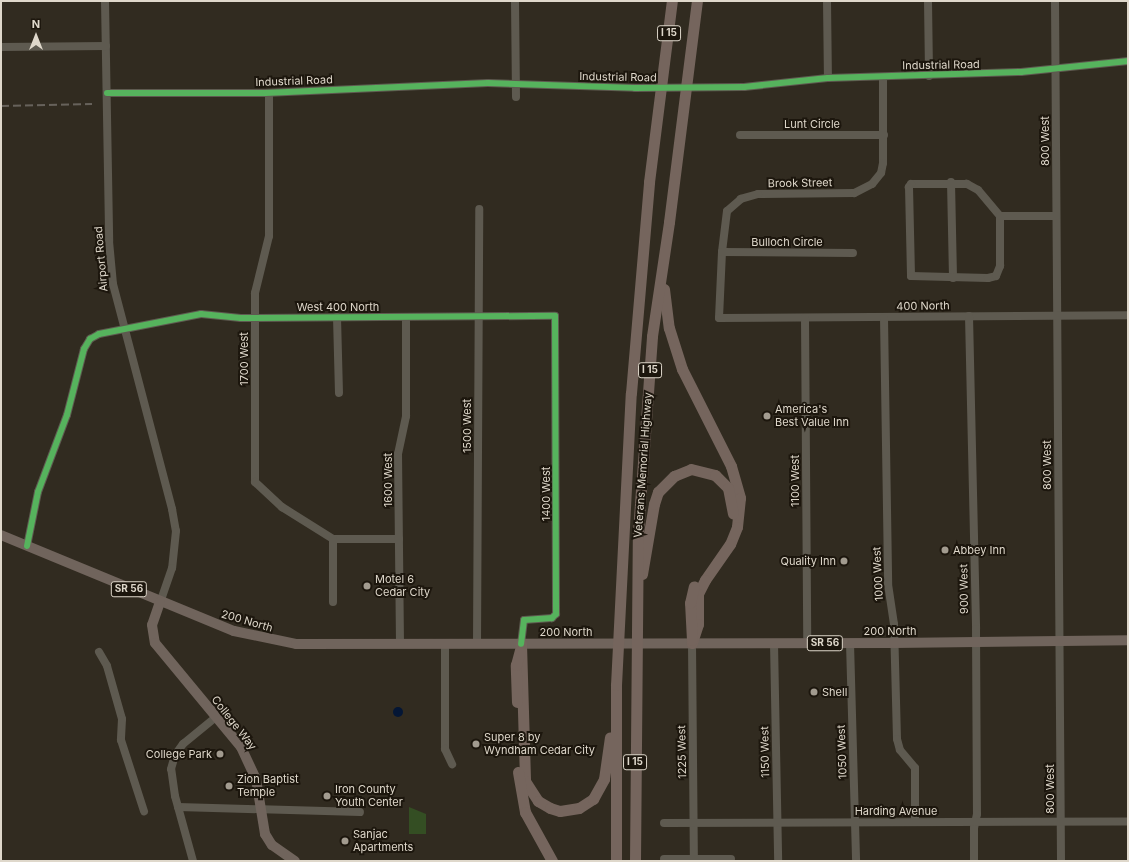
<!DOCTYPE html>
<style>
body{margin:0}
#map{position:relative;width:1129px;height:862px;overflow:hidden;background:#312b20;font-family:Inter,sans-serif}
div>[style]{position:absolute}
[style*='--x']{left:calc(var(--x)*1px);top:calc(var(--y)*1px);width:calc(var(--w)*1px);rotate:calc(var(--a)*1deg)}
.green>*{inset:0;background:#344e23}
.water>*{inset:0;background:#041635}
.round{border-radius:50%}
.minor>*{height:8px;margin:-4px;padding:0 4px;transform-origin:4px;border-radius:4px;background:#5e5a50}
.major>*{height:10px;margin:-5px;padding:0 5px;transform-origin:5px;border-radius:5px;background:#70645c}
.highway>*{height:11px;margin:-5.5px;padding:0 5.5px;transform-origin:5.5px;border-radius:5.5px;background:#75655d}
.rail>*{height:1.5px;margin-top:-0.75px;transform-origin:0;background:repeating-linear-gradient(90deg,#67625b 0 8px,transparent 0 12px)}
.cycleway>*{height:6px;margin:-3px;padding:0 3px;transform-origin:3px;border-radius:3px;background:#56b35d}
.dots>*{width:11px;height:11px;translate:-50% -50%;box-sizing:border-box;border:2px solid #1c160d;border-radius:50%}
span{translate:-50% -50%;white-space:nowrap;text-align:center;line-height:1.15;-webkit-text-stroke:4px #1c160d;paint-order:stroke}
.shield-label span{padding:1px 3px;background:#1c160d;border:1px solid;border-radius:3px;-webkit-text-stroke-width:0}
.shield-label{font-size:10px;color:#dfd8cb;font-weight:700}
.street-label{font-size:11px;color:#dfd8cb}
.poi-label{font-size:11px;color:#dfd8cb}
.left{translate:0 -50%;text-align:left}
.right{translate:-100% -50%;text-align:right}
.frame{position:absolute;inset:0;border:2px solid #dfd8cb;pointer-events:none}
.north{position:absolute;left:16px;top:16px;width:40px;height:40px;-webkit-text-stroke:3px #1c160d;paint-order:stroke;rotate:0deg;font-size:11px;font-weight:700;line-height:16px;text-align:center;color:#dfd8cb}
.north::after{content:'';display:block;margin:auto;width:14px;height:18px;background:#dfd8cb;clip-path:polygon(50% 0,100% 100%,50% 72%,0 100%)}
</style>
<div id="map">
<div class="green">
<div style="clip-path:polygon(409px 807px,426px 814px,426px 834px,409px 834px)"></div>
</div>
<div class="water">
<div class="round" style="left:393px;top:707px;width:10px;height:10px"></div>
</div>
<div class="minor">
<div style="--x:105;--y:1;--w:240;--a:89"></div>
<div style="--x:109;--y:241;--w:43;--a:84.7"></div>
<div style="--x:113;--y:284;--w:233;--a:75.3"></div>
<div style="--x:172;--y:509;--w:22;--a:80"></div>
<div style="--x:176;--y:531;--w:37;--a:96"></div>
<div style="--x:172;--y:568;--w:36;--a:109"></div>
<div style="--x:515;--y:1;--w:96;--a:89.4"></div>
<div style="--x:827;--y:1;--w:77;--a:89.3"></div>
<div style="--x:928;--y:1;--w:75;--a:89.2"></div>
<div style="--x:1055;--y:1;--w:860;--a:89.6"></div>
<div style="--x:1;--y:47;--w:105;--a:-0.5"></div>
<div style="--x:883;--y:77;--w:86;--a:90"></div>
<div style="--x:883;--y:163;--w:10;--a:101"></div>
<div style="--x:881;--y:173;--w:14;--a:129"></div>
<div style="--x:872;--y:184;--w:20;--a:153"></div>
<div style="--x:854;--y:193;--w:96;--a:179.4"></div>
<div style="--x:758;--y:194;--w:18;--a:164"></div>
<div style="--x:741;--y:199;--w:18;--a:139"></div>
<div style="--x:727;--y:211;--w:41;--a:97"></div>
<div style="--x:722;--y:252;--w:66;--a:92.6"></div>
<div style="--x:719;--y:318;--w:409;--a:-0.4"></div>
<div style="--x:107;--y:93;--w:158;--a:0"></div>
<div style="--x:265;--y:93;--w:223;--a:-2.6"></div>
<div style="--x:488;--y:83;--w:147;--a:1.9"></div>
<div style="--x:635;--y:88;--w:109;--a:-0.5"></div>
<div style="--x:744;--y:87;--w:84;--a:-6.1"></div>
<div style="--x:828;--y:78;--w:193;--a:-1.8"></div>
<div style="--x:1021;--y:72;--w:108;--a:-5.9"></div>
<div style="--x:269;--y:93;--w:143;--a:90"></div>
<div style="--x:269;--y:236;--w:59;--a:103.8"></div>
<div style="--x:255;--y:293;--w:189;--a:90"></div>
<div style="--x:255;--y:482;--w:37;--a:43"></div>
<div style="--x:282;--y:507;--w:60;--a:32.1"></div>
<div style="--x:333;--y:539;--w:66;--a:0"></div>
<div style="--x:740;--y:135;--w:144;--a:0"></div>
<div style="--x:951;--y:182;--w:96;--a:88.8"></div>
<div style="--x:1000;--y:216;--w:34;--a:-130"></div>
<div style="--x:978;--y:190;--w:13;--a:-151"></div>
<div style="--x:967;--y:184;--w:56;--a:180"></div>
<div style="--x:911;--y:184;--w:4;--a:124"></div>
<div style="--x:909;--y:187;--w:89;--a:88.7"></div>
<div style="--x:911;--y:276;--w:77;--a:1.5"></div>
<div style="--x:988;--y:278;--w:8;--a:-14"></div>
<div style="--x:996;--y:276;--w:11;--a:-68"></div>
<div style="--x:1000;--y:266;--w:50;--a:-90"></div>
<div style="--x:1000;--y:216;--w:56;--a:0"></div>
<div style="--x:722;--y:252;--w:131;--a:0.4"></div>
<div style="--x:969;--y:316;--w:313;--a:88.7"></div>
<div style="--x:976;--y:629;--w:185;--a:89.7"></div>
<div style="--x:977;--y:814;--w:14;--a:102"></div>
<div style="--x:974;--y:828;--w:33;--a:90"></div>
<div style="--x:337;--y:317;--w:76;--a:88.5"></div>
<div style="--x:805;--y:318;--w:325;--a:89.6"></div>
<div style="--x:884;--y:318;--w:266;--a:89.1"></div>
<div style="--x:888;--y:584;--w:40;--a:81.5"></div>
<div style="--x:894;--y:624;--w:115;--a:88.5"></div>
<div style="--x:897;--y:739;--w:11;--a:75"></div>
<div style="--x:900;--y:750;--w:23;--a:50"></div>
<div style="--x:915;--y:768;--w:54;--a:90"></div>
<div style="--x:333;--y:539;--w:63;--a:90"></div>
<div style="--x:27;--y:546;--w:55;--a:-78.5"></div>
<div style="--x:38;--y:492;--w:82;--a:-69.4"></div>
<div style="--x:67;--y:415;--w:68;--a:-75.6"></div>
<div style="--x:84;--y:349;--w:12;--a:-59"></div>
<div style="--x:90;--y:339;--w:10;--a:-29"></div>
<div style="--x:99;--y:334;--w:104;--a:-11.1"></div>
<div style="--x:201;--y:314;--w:40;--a:5.7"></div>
<div style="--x:241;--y:318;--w:314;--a:-0.4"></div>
<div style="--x:555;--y:316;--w:298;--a:89.8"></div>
<div style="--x:556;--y:614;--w:6;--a:135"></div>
<div style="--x:552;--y:618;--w:28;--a:176"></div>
<div style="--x:524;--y:620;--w:24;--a:97"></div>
<div style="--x:692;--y:643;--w:218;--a:89.5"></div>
<div style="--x:774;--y:643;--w:218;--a:88.9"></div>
<div style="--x:850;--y:643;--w:218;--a:88.4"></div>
<div style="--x:400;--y:644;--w:190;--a:-90.6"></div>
<div style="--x:398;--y:454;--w:39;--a:-78"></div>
<div style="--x:406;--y:416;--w:99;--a:-90"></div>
<div style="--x:445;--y:644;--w:105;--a:90"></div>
<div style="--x:445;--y:749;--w:17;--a:65"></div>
<div style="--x:477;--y:644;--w:435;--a:-89.7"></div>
<div style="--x:99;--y:652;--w:16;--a:60"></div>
<div style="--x:107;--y:666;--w:55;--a:74.2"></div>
<div style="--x:122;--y:719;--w:21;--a:93"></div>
<div style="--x:121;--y:740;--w:75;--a:72.1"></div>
<div style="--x:178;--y:807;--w:182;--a:1.6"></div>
<div style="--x:664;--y:823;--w:464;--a:-0.2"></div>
<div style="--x:664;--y:859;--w:67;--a:0"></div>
<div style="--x:193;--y:861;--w:67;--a:-105.5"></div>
<div style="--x:175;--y:796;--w:27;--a:-98"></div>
<div style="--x:171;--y:769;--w:15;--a:-74"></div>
<div style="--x:175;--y:755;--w:14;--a:-54"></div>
<div style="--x:183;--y:744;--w:43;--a:-39.3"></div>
</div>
<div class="major">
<div style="--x:1;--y:535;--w:252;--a:22.4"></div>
<div style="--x:234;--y:631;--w:63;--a:11.8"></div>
<div style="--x:296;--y:644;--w:598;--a:-0.1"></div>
<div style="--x:894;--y:643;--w:234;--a:-0.7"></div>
<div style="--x:160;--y:602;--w:24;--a:109"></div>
<div style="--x:152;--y:625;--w:18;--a:81"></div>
<div style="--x:155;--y:643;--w:135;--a:50.4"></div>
<div style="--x:241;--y:747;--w:35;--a:65"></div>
<div style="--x:256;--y:779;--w:56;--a:80.7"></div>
<div style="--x:265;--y:834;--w:13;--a:58"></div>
<div style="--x:272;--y:845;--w:28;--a:35"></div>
</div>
<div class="highway">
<div style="--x:664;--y:289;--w:39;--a:83"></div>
<div style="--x:669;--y:328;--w:43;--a:72.4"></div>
<div style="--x:682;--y:369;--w:109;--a:63.2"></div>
<div style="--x:731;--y:466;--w:33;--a:74"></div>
<div style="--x:740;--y:498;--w:29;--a:96"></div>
<div style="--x:737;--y:527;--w:18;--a:112"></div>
<div style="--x:730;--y:544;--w:44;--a:124.8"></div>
<div style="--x:705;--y:580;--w:16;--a:117"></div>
<div style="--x:698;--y:594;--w:30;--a:90"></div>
<div style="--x:698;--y:624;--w:20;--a:108"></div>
<div style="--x:642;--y:574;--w:71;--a:-80.3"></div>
<div style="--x:654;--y:504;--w:13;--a:-72"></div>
<div style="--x:658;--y:492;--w:23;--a:-45"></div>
<div style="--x:674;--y:476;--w:18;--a:-22"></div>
<div style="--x:691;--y:469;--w:25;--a:14"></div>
<div style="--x:715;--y:475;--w:18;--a:45"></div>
<div style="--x:728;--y:488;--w:26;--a:79"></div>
<div style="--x:692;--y:640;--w:37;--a:-93"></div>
<div style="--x:690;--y:603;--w:17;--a:-77"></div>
<div style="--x:521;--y:644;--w:137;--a:88.3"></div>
<div style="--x:525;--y:781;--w:24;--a:57"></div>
<div style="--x:538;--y:801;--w:14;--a:30"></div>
<div style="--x:550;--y:808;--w:10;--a:17"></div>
<div style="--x:560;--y:811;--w:19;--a:-9"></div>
<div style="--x:579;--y:808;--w:17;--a:-33"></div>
<div style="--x:593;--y:799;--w:23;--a:-61"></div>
<div style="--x:604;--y:779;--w:42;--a:-81.9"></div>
<div style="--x:517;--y:702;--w:37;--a:-92"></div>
<div style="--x:516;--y:665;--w:16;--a:-75"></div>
<div style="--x:518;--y:772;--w:41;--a:80.1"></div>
<div style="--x:525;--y:812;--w:56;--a:61.1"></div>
<div style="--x:616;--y:861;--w:176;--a:-90"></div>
<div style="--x:616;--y:685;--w:292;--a:-87.1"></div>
<div style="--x:631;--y:393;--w:212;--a:-85.1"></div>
<div style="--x:649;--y:182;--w:182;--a:-82.8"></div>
<div style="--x:635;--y:861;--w:329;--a:-89.5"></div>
<div style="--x:638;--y:532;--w:196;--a:-85.9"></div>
<div style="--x:652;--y:336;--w:115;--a:-81.5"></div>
<div style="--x:669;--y:222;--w:223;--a:-82.8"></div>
</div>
<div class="rail">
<div style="--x:1;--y:106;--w:91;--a:-1.3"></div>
</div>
<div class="cycleway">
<div style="--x:107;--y:93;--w:158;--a:0"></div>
<div style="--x:265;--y:93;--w:223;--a:-2.6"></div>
<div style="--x:488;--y:83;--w:147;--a:1.9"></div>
<div style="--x:635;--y:88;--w:109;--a:-0.5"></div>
<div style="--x:744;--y:87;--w:84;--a:-6.1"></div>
<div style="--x:828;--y:78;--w:193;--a:-1.8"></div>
<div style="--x:1021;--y:72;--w:108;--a:-5.9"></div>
<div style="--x:27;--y:546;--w:55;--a:-78.5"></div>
<div style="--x:38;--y:492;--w:82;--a:-69.4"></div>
<div style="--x:67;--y:415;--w:68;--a:-75.6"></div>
<div style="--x:84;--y:349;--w:12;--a:-59"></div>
<div style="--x:90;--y:339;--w:10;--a:-29"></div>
<div style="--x:99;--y:334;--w:104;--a:-11.1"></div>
<div style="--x:201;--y:314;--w:40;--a:5.7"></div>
<div style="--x:241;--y:318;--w:314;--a:-0.4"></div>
<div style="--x:555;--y:316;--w:298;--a:89.8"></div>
<div style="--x:556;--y:614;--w:6;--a:135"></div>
<div style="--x:552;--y:618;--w:28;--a:176"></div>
<div style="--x:524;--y:620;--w:24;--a:97"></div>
</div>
<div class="dots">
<div style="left:767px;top:416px;background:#a29b8f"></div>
<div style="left:945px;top:550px;background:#a29b8f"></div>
<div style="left:844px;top:561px;background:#a29b8f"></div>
<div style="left:367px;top:586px;background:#a29b8f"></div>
<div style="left:814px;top:692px;background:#a29b8f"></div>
<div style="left:476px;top:744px;background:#a29b8f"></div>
<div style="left:220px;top:754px;background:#a29b8f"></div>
<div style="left:229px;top:786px;background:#a29b8f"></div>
<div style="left:327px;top:796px;background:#a29b8f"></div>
<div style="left:345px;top:841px;background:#a29b8f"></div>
</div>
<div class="shield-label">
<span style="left:669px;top:33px">I 15</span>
<span style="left:650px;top:370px">I 15</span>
<span style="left:129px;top:589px">SR 56</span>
<span style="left:825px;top:643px">SR 56</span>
<span style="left:635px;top:762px">I 15</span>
</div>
<div class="street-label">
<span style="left:941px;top:65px;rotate:-1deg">Industrial Road</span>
<span style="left:618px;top:77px;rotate:1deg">Industrial Road</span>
<span style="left:294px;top:81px;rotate:-2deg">Industrial Road</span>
<span style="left:812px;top:124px">Lunt Circle</span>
<span style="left:1045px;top:141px;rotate:-90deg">800 West</span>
<span style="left:800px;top:183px;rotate:-1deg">Brook Street</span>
<span style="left:787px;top:242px">Bulloch Circle</span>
<span style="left:101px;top:259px;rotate:-95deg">Airport Road</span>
<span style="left:923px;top:306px;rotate:-1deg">400 North</span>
<span style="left:338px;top:307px">West 400 North</span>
<span style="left:244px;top:359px;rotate:-90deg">1700 West</span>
<span style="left:467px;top:426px;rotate:-90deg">1500 West</span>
<span style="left:643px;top:465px;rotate:-86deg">Veterans Memorial Highway</span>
<span style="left:1047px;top:465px;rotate:-90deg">800 West</span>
<span style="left:388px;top:480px;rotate:-90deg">1600 West</span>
<span style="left:795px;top:481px;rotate:-90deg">1100 West</span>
<span style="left:546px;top:494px;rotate:-90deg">1400 West</span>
<span style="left:878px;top:574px;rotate:-93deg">1000 West</span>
<span style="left:964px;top:589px;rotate:-91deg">900 West</span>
<span style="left:247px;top:621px;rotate:16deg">200 North</span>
<span style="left:890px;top:631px">200 North</span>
<span style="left:566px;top:632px">200 North</span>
<span style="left:234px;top:723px;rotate:52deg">College Way</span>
<span style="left:682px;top:752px;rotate:-91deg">1225 West</span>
<span style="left:765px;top:752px;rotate:-91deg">1150 West</span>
<span style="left:842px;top:752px;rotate:-92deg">1050 West</span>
<span style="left:1050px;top:789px;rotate:-90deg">800 West</span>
<span style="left:896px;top:811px">Harding Avenue</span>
</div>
<div class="poi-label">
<span class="left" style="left:775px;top:416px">America's<br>Best Value Inn</span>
<span class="left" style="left:953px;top:550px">Abbey Inn</span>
<span class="right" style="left:836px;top:561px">Quality Inn</span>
<span class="left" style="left:375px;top:586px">Motel 6<br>Cedar City</span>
<span class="left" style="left:822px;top:692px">Shell</span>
<span class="left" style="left:484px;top:744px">Super 8 by<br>Wyndham Cedar City</span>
<span class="right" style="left:212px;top:754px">College Park</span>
<span class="left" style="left:237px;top:786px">Zion Baptist<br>Temple</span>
<span class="left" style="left:335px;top:796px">Iron County<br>Youth Center</span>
<span class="left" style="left:353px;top:841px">Sanjac<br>Apartments</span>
</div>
<div class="frame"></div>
<div class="north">N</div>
</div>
